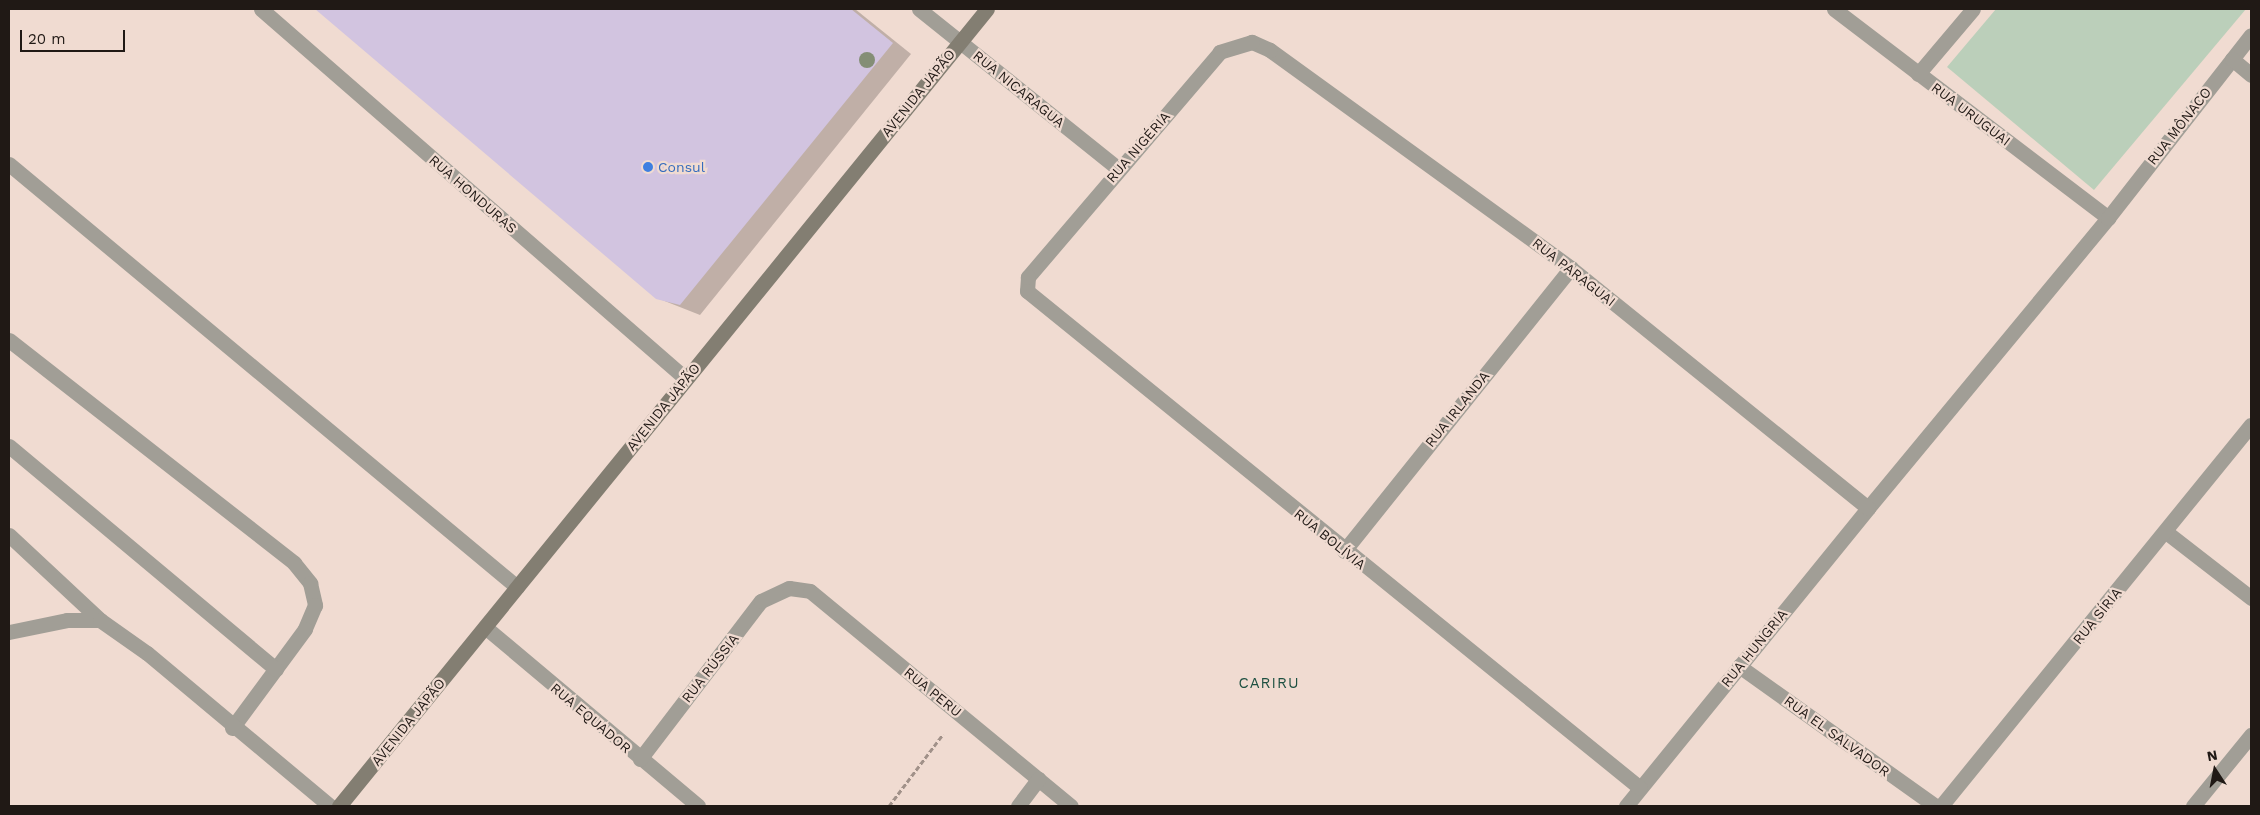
<!DOCTYPE html>
<meta charset="utf-8">
<style>
body{margin:0}
#map{position:relative;width:2260px;height:815px;overflow:hidden;background:#f0dbd1;font-family:"Work Sans",sans-serif}
div>[style]{position:absolute}
[style*='--x']{left:calc(var(--x)*1px);top:calc(var(--y)*1px);width:calc(var(--w)*1px);rotate:calc(var(--a)*1deg)}
.green>*{inset:0;background:#bbcfba}
.shadow>*{inset:0;background:#0003}
.building>*{inset:0;background:#d2c4e0}
.path>*{height:3px;margin-top:-1.5px;transform-origin:0;background:repeating-linear-gradient(90deg,#a19189 0 5px,transparent 0 7.5px)}
.lane>*{height:15px;margin:-7.5px;padding:0 7.5px;transform-origin:7.5px;border-radius:7.5px;background:#a19e96}
.street>*{height:15px;margin:-7.5px;padding:0 7.5px;transform-origin:7.5px;border-radius:7.5px;background:#a19e96}
.secondary>*{height:15px;margin:-7.5px;padding:0 7.5px;transform-origin:7.5px;border-radius:7.5px;background:#837e72}
.trees>*{width:16px;height:16px;margin:-8px;border-radius:50%;background:#848e76}
.dots>*{width:14px;height:14px;translate:-50% -50%;box-sizing:border-box;border:2px solid #f0dbd1;border-radius:50%}
span{translate:-50% -50%;white-space:nowrap;text-align:center;line-height:1.15;-webkit-text-stroke:4.5px #f0dbd1;paint-order:stroke}
.street-label{font-size:14px;color:#201915}
.shop-label{font-size:14px;color:#366cbe}
.left{translate:0 -50%;text-align:left}
.neighbourhood-label{font-size:15px;color:#1d5041;letter-spacing:1px}
.frame{position:absolute;inset:0;border:10px solid #201915;pointer-events:none}
.north{position:absolute;left:2190px;top:745px;width:50px;height:50px;-webkit-text-stroke:4px #f0dbd1;paint-order:stroke;rotate:349deg;font-size:14px;font-weight:700;line-height:20px;text-align:center;color:#201915}
.north::after{content:'';display:block;margin:auto;width:18px;height:22px;background:#201915;clip-path:polygon(50% 0,100% 100%,50% 72%,0 100%)}
.scale{position:absolute;left:20px;top:30px;width:105px;height:22px;box-sizing:border-box;border:2px solid #201915;border-top:0;padding-left:6px;font-size:15px;line-height:18px;white-space:nowrap;color:#201915;-webkit-text-stroke:4px #f0dbd1;paint-order:stroke}
</style>
<div id="map">
<div class="green">
<div style="clip-path:polygon(1996px 9px,2246px 9px,2094px 190px,1947px 67px)"></div>
</div>
<div class="shadow">
<div style="clip-path:polygon(317px 9px,855px 9px,911px 54px,700px 315px,657px 298px)"></div>
</div>
<div class="building">
<div style="clip-path:polygon(315px 9px,851px 9px,893px 43px,680px 305px,656px 299px)"></div>
</div>
<div class="path">
<div style="--x:889;--y:806;--w:90;--a:-53.1"></div>
</div>
<div class="lane">
<div style="--x:9;--y:340;--w:362;--a:38"></div>
<div style="--x:294;--y:563;--w:26;--a:51"></div>
<div style="--x:310;--y:583;--w:23;--a:77"></div>
<div style="--x:315;--y:605;--w:26;--a:113"></div>
<div style="--x:305;--y:629;--w:123;--a:126.4"></div>
<div style="--x:9;--y:446;--w:348;--a:39.9"></div>
<div style="--x:1868;--y:508;--w:376;--a:-50.4"></div>
<div style="--x:9;--y:535;--w:125;--a:43"></div>
<div style="--x:9;--y:632;--w:59;--a:-11.7"></div>
<div style="--x:67;--y:620;--w:33;--a:0"></div>
<div style="--x:100;--y:620;--w:57;--a:35.1"></div>
<div style="--x:147;--y:653;--w:239;--a:39.9"></div>
</div>
<div class="street">
<div style="--x:261;--y:9;--w:563;--a:41.04"></div>
<div style="--x:919;--y:9;--w:256;--a:38.7"></div>
<div style="--x:1834;--y:9;--w:345;--a:37.3"></div>
<div style="--x:2108;--y:218;--w:232;--a:-52"></div>
<div style="--x:2232;--y:59;--w:25;--a:40"></div>
<div style="--x:1918;--y:74;--w:85;--a:-49.8"></div>
<div style="--x:9;--y:164;--w:661;--a:39.78"></div>
<div style="--x:2166;--y:532;--w:108;--a:37.8"></div>
<div style="--x:1344;--y:551;--w:363;--a:-51.3"></div>
<div style="--x:485;--y:627;--w:278;--a:40"></div>
<div style="--x:1739;--y:666;--w:241;--a:35.5"></div>
<div style="--x:640;--y:759;--w:199;--a:-52.6"></div>
<div style="--x:761;--y:601;--w:31;--a:-25"></div>
<div style="--x:789;--y:588;--w:21;--a:8"></div>
<div style="--x:810;--y:591;--w:338;--a:39.5"></div>
<div style="--x:1018;--y:806;--w:34;--a:-53"></div>
<div style="--x:1626;--y:806;--w:384;--a:-50.9"></div>
<div style="--x:1868;--y:508;--w:382;--a:-141.1"></div>
<div style="--x:1571;--y:268;--w:372;--a:-144.1"></div>
<div style="--x:1270;--y:50;--w:20;--a:-156"></div>
<div style="--x:1252;--y:42;--w:34;--a:163"></div>
<div style="--x:1220;--y:52;--w:296;--a:130.5"></div>
<div style="--x:1028;--y:277;--w:14;--a:94"></div>
<div style="--x:1027;--y:291;--w:789;--a:39.03"></div>
<div style="--x:1941;--y:806;--w:491;--a:-50.9"></div>
<div style="--x:2193;--y:806;--w:92;--a:-50.8"></div>
</div>
<div class="secondary">
<div style="--x:339;--y:806;--w:1027;--a:-50.89"></div>
</div>
<div class="trees">
<div style="left:867px;top:60px"></div>
</div>
<div class="dots">
<div style="left:648px;top:167px;background:#3f7fe0"></div>
</div>
<div class="street-label">
<span style="left:1019px;top:89px;rotate:39deg">RUA NICARAGUA</span>
<span style="left:918px;top:93px;rotate:-51deg">AVENIDA JAPÃO</span>
<span style="left:1971px;top:114px;rotate:37deg">RUA URUGUAI</span>
<span style="left:2179px;top:126px;rotate:-52deg">RUA MÔNACO</span>
<span style="left:1138px;top:147px;rotate:-49deg">RUA NIGÉRIA</span>
<span style="left:473px;top:194px;rotate:41deg">RUA HONDURAS</span>
<span style="left:1574px;top:272px;rotate:38deg">RUA PARAGUAI</span>
<span style="left:663px;top:407px;rotate:-51deg">AVENIDA JAPÃO</span>
<span style="left:1457px;top:409px;rotate:-51deg">RUA IRLANDA</span>
<span style="left:1330px;top:539px;rotate:39deg">RUA BOLÍVIA</span>
<span style="left:2097px;top:616px;rotate:-51deg">RUA SÍRIA</span>
<span style="left:1754px;top:648px;rotate:-51deg">RUA HUNGRIA</span>
<span style="left:710px;top:668px;rotate:-52deg">RUA RÚSSIA</span>
<span style="left:933px;top:692px;rotate:39deg">RUA PERU</span>
<span style="left:591px;top:718px;rotate:40deg">RUA EQUADOR</span>
<span style="left:408px;top:722px;rotate:-51deg">AVENIDA JAPÃO</span>
<span style="left:1837px;top:736px;rotate:36deg">RUA EL SALVADOR</span>
</div>
<div class="shop-label">
<span class="left" style="left:658px;top:167px">Consul</span>
</div>
<div class="neighbourhood-label">
<span style="left:1269px;top:684px">CARIRU</span>
</div>
<div class="frame"></div>
<div class="north">N</div>
<div class="scale">20 m</div>
</div>
